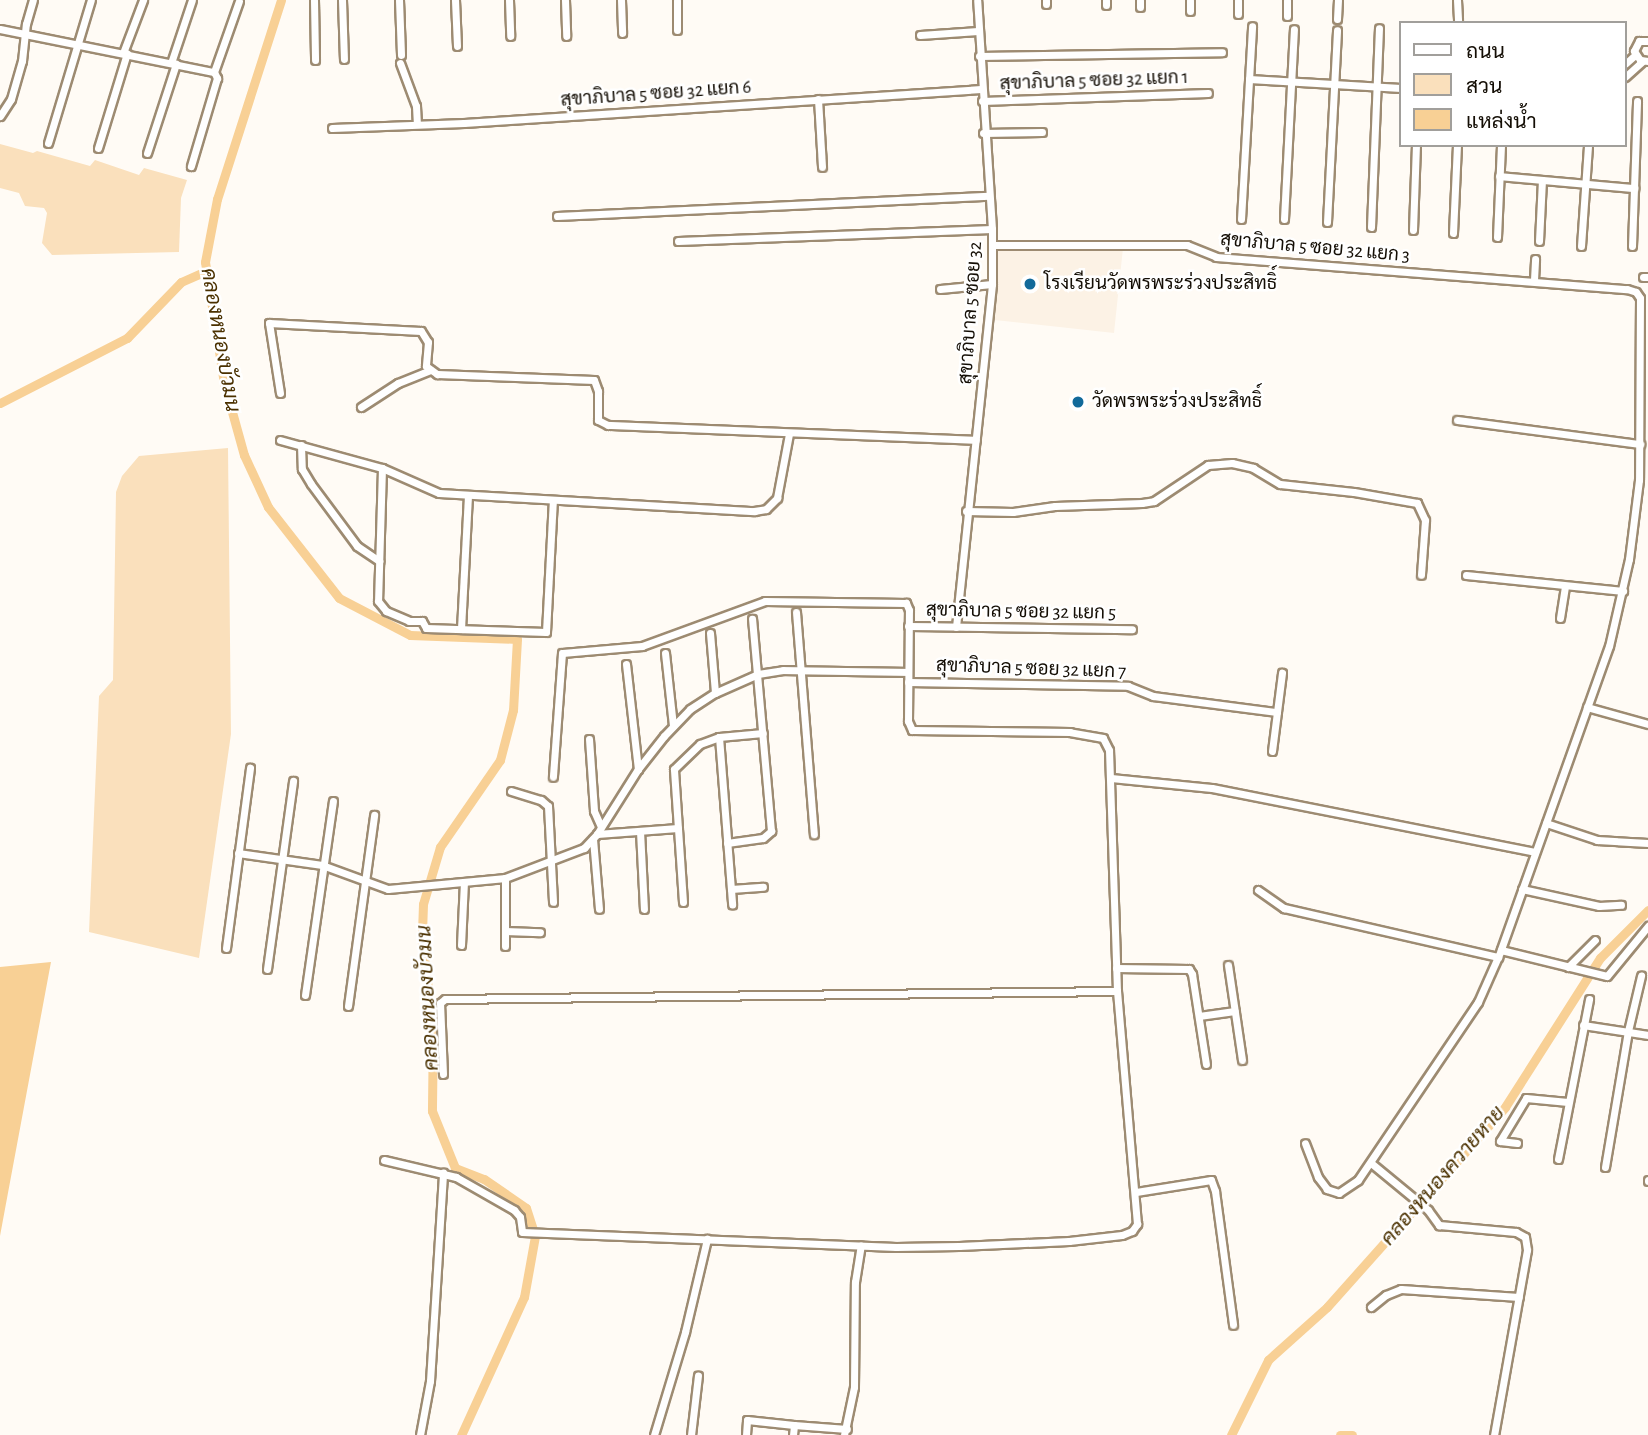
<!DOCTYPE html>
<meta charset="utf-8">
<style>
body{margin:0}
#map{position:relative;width:1648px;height:1435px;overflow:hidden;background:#fffbf5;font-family:"Alegreya Sans",Sarabun,sans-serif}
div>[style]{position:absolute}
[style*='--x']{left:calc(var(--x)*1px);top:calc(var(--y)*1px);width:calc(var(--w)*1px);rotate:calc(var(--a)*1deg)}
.built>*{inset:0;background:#fcf2e5}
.green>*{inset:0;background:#fae0bc}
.water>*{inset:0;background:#f8d095}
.canal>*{height:9px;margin:-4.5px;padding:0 4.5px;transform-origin:4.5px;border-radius:4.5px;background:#f8d095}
.roads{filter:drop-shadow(2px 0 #9d8b72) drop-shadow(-2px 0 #9d8b72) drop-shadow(0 2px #9d8b72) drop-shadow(0 -2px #9d8b72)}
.minor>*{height:7px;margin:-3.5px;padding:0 3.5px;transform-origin:3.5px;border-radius:3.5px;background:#fff}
.dots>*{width:19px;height:19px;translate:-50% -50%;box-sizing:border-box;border:4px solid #fff;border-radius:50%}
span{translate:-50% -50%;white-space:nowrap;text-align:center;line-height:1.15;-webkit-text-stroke:5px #fff;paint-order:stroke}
.street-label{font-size:19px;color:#140e05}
.poi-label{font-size:19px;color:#140e05}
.left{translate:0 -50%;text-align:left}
.water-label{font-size:21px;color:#4b3100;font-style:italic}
.legend{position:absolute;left:1399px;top:21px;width:228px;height:126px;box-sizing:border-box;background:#fff;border:2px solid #a19f9b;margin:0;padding:9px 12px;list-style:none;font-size:21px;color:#140e05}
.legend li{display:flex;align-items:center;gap:14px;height:35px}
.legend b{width:35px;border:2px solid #a19f9b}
</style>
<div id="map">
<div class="built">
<div style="clip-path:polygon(997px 248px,1123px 248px,1114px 333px,995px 320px)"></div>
</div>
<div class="green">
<div style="clip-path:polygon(0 144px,33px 153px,37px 151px,90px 166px,95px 160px,139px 175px,144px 168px,187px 180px,181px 198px,179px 252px,52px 255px,42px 243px,47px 213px,44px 208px,25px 206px,19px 193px,0 188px)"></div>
<div style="clip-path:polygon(228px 448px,231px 734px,199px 958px,89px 932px,99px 696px,113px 680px,116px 492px,122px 476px,139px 456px)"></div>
</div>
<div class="water">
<div style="clip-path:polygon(51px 962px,5px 1209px,0 1236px,0 967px)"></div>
</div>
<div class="canal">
<div style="--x:281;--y:0;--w:209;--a:107.8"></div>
<div style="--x:217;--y:199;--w:64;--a:100.8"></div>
<div style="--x:205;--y:262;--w:122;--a:81.1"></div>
<div style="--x:224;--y:383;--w:75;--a:74.5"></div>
<div style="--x:244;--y:455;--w:57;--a:65.2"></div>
<div style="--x:268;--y:507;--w:115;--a:52"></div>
<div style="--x:339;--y:598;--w:80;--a:27.5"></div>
<div style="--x:410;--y:635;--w:107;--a:2.1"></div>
<div style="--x:517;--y:639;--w:71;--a:93.2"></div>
<div style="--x:513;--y:710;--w:52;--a:104.6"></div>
<div style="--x:500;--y:760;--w:106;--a:124.6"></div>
<div style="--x:440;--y:847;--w:59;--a:106.6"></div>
<div style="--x:423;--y:904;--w:38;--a:92"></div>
<div style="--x:422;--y:942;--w:84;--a:82.5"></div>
<div style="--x:433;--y:1025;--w:86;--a:90.7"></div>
<div style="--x:432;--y:1111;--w:61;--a:68"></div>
<div style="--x:455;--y:1168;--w:31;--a:21"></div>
<div style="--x:484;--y:1179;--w:51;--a:34.6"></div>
<div style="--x:526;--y:1208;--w:29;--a:72"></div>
<div style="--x:535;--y:1236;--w:62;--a:100.2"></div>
<div style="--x:524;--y:1297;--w:152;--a:114.5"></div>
<div style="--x:0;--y:403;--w:143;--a:-27.1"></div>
<div style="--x:127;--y:338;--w:78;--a:-46"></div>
<div style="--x:181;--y:282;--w:27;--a:-24"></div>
<div style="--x:1231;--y:1435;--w:84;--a:-63.7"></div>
<div style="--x:1268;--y:1360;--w:79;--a:-41.9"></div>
<div style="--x:1327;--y:1307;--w:268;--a:-48.3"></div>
<div style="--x:1505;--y:1107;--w:177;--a:-57.5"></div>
<div style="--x:1600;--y:958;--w:68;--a:-45"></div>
<div style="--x:1340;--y:1435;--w:12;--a:0"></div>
</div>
<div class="roads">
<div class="minor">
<div style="--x:314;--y:0;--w:60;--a:89"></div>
<div style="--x:342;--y:0;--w:59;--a:88.1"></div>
<div style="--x:399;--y:0;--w:55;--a:87.9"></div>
<div style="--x:455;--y:0;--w:46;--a:87.5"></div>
<div style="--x:509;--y:0;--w:36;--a:88"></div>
<div style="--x:565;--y:0;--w:36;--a:88"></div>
<div style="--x:621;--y:0;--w:33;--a:88"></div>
<div style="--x:677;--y:0;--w:30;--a:90"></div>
<div style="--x:1046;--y:0;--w:4;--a:90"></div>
<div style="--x:1106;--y:0;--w:5;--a:90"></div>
<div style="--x:1457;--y:0;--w:21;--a:87"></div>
<div style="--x:1140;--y:7;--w:7;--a:-90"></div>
<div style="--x:1190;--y:11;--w:11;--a:-90"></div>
<div style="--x:1238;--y:14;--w:14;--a:-90"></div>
<div style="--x:1287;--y:16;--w:16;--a:-90"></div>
<div style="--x:1337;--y:19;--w:19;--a:-87"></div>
<div style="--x:0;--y:29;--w:218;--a:11.4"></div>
<div style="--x:214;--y:72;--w:7;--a:63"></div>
<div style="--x:217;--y:78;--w:92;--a:106.5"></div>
<div style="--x:920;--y:35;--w:58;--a:-3.9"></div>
<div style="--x:1648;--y:41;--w:9;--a:180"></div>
<div style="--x:1639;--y:41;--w:11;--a:117"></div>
<div style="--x:1634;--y:51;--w:11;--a:56"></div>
<div style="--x:1640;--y:60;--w:8;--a:7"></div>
<div style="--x:123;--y:53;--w:57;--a:-69.3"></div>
<div style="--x:979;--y:56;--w:243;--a:-0.9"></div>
<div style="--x:171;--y:63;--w:66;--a:-71.6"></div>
<div style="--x:400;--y:63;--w:46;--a:69.6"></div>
<div style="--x:416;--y:106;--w:18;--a:87"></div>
<div style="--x:1625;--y:64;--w:13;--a:-42"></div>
<div style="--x:214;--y:72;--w:75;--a:-70.6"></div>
<div style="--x:1625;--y:77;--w:24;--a:-42"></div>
<div style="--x:1249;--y:79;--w:152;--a:3.4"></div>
<div style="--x:818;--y:99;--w:68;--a:86.6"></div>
<div style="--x:982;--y:101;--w:226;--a:-2"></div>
<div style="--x:0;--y:116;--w:20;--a:-57"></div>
<div style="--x:11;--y:99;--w:40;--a:-74"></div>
<div style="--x:22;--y:61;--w:37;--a:-84"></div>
<div style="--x:26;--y:24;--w:25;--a:-74"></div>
<div style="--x:332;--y:128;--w:132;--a:-2.2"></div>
<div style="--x:464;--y:123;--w:518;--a:-3.76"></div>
<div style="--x:983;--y:133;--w:59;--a:-1"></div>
<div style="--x:48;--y:143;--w:149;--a:-73.3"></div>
<div style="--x:98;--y:148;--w:99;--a:-73"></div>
<div style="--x:147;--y:153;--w:94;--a:-72"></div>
<div style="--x:1499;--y:176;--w:136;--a:5.1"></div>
<div style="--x:557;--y:216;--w:432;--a:-2.7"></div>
<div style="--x:1241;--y:219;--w:193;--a:-86.7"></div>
<div style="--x:1284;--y:219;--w:190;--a:-87"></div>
<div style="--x:1327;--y:222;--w:192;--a:-87"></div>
<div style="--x:1371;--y:227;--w:199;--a:-87.7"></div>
<div style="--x:1413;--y:230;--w:85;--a:-88"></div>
<div style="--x:1453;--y:233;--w:88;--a:-87.4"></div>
<div style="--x:1497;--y:237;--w:92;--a:-87.5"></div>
<div style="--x:678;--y:241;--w:314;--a:-2.2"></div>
<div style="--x:1539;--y:241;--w:61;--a:-87.2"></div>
<div style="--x:993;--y:245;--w:194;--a:0"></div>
<div style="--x:1187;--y:245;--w:31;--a:22"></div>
<div style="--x:1216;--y:257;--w:412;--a:4.5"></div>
<div style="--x:1627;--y:289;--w:9;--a:18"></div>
<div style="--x:1636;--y:292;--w:7;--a:56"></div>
<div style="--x:1640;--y:298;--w:182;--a:90.3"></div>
<div style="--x:1639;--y:480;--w:80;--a:97.2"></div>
<div style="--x:1629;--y:559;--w:89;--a:102.9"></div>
<div style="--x:1609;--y:646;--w:323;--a:109.6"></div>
<div style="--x:1501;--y:950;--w:57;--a:113.9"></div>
<div style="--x:1478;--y:1002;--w:215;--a:124"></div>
<div style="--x:1358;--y:1180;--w:23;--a:146"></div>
<div style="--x:1339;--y:1193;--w:13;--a:-162"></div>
<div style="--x:1327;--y:1189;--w:15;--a:-127"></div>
<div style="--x:1318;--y:1177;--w:36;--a:-111"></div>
<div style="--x:1581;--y:246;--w:101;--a:-86"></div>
<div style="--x:1632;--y:246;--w:145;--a:-88"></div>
<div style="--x:1643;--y:277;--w:5;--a:0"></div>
<div style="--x:1534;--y:280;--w:21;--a:-87"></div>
<div style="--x:940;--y:289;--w:52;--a:-5.5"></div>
<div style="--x:280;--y:393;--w:71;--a:-98.9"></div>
<div style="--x:269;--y:323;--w:152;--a:3"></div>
<div style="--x:421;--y:331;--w:13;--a:58"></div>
<div style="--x:428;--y:342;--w:24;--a:95"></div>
<div style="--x:426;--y:366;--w:14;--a:36"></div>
<div style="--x:437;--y:374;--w:157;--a:2.2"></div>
<div style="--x:594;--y:380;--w:12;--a:70"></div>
<div style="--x:598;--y:391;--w:29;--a:90"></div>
<div style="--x:598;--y:420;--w:11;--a:27"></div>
<div style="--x:608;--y:425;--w:368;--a:2.3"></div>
<div style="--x:361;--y:407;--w:44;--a:-33"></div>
<div style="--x:398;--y:383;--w:35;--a:-22"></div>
<div style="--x:1457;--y:420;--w:185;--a:7.5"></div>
<div style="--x:280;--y:440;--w:106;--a:15.4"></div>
<div style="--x:382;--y:468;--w:62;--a:23.7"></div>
<div style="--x:439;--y:493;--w:316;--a:3.3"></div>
<div style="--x:754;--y:511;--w:12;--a:-9"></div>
<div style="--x:766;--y:509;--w:16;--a:-45"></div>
<div style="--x:777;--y:498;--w:65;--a:-79.4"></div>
<div style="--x:301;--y:445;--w:24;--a:88"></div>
<div style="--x:302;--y:469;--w:17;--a:59"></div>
<div style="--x:311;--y:484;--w:77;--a:53.4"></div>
<div style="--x:357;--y:546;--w:27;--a:34"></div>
<div style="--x:382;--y:468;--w:133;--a:91.7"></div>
<div style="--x:378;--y:601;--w:13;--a:51"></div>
<div style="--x:386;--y:611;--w:25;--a:23"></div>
<div style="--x:409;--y:621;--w:13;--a:0"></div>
<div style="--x:422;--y:621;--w:8;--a:60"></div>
<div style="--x:426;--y:628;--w:120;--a:1.9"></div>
<div style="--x:546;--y:632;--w:132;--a:-87"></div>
<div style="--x:966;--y:511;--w:47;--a:1.2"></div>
<div style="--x:1013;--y:512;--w:42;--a:-8.1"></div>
<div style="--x:1055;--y:506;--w:87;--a:-2"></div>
<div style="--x:1142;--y:503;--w:12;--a:-9"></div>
<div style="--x:1154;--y:501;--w:65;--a:-33.7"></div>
<div style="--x:1208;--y:465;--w:24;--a:-5"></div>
<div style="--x:1232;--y:463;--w:22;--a:13"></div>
<div style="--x:1253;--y:468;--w:31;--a:31"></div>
<div style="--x:1280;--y:484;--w:74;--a:6.2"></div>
<div style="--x:1354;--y:492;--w:64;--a:9.9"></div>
<div style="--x:1417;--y:503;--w:19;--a:65"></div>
<div style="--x:1425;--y:520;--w:55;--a:94.2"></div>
<div style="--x:1466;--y:575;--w:158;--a:5.8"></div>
<div style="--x:796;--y:612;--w:223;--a:85.4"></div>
<div style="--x:1560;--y:618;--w:32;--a:-81"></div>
<div style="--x:908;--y:626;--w:224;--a:0.8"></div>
<div style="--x:956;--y:627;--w:345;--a:-84"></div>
<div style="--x:992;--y:284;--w:55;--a:-90"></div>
<div style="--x:992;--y:229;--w:229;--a:-93.7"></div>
<div style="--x:461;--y:629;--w:134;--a:-87"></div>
<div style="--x:710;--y:633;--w:60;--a:85.2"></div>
<div style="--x:665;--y:653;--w:73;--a:83.7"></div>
<div style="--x:626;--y:664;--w:106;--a:83.5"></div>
<div style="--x:908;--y:682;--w:220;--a:1"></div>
<div style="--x:1128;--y:686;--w:27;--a:22"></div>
<div style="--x:1153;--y:696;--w:125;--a:7.4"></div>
<div style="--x:1587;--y:707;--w:63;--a:15.6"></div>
<div style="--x:719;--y:737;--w:168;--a:85.5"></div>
<div style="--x:589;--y:739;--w:72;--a:86"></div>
<div style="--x:594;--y:811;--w:17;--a:66"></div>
<div style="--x:1272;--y:751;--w:79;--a:-82.7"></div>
<div style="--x:1111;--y:778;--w:101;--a:5.7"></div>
<div style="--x:1212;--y:788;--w:329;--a:11.2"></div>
<div style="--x:511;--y:791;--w:31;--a:17"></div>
<div style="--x:541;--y:800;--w:9;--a:41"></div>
<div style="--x:548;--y:806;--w:96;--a:87"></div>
<div style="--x:1546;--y:823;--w:54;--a:18.4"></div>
<div style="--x:1597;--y:840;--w:51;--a:3.4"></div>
<div style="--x:640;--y:831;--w:78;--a:87.1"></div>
<div style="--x:597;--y:834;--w:81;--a:-4.2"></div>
<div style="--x:593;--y:839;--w:70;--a:85.1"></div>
<div style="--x:727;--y:843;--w:36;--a:-8"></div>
<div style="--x:763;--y:838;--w:11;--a:-41"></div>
<div style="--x:771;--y:831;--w:213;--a:-95.1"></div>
<div style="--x:238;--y:853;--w:85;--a:8.1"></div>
<div style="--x:322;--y:865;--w:70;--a:20"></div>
<div style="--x:388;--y:889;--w:118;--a:-5.4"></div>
<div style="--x:505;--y:878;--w:85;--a:-20.8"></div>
<div style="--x:584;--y:848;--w:19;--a:-47"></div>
<div style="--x:597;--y:834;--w:77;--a:-57.8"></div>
<div style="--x:638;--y:769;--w:42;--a:-51.8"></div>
<div style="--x:664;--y:736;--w:37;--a:-46"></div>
<div style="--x:690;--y:709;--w:30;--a:-33"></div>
<div style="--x:715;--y:693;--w:47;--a:-23.8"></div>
<div style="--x:758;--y:674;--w:25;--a:-9"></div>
<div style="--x:783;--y:670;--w:125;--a:0.9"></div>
<div style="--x:505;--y:878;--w:68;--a:90"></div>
<div style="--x:731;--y:889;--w:32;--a:-4"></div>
<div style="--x:1522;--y:889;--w:79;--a:12.4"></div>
<div style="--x:1599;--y:906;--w:22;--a:-3"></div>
<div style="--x:1258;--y:890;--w:32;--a:35"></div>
<div style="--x:1284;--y:908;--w:220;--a:12.9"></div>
<div style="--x:683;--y:902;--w:133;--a:-93.9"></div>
<div style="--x:674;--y:769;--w:36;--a:-44"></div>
<div style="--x:700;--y:744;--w:20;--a:-20"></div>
<div style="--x:719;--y:737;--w:44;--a:-5.2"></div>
<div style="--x:505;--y:931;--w:35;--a:2"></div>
<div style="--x:461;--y:945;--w:63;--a:-87.3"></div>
<div style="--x:226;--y:948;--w:182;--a:-82.4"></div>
<div style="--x:1501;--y:950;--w:109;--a:13.8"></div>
<div style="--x:1607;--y:976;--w:65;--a:-50.6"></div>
<div style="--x:1228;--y:965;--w:96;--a:81.6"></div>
<div style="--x:1568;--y:967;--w:38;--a:-45"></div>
<div style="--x:1116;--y:968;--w:73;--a:0.8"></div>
<div style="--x:1189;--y:969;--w:6;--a:59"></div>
<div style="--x:1192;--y:974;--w:91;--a:81.2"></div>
<div style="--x:267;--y:969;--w:190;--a:-82.1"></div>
<div style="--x:305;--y:995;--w:196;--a:-81.8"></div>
<div style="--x:348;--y:1006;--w:193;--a:-82.2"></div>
<div style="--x:1199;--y:1016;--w:36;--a:-8"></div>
<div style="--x:1583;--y:1025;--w:66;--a:8.7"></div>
<div style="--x:443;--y:1074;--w:71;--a:-92.4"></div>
<div style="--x:440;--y:1003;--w:6;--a:-39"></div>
<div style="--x:445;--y:999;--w:672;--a:-0.68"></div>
<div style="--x:1517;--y:1143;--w:17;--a:-173"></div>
<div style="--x:1500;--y:1141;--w:50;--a:-58.8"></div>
<div style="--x:1526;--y:1098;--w:42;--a:5.4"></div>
<div style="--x:1558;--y:1159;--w:163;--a:-79"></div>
<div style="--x:384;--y:1160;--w:74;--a:13.3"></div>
<div style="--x:456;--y:1177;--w:67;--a:29.6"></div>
<div style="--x:514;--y:1210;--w:9;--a:49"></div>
<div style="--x:520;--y:1217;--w:15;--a:82"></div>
<div style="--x:522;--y:1232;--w:374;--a:2.3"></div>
<div style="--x:896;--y:1247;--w:63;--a:-0.9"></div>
<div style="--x:959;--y:1246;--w:110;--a:-2.6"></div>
<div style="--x:1069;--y:1241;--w:53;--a:-6.5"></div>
<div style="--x:1122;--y:1235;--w:11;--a:-22"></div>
<div style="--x:1132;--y:1231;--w:9;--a:-54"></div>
<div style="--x:1137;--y:1224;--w:234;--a:-94.9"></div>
<div style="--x:1117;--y:991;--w:241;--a:-91.9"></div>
<div style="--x:1109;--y:750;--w:13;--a:-117"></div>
<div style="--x:1103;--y:738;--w:34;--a:-170"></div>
<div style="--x:1070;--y:732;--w:158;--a:-179.3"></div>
<div style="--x:912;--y:730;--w:10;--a:-114"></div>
<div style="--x:908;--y:721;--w:111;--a:-89.5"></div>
<div style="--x:909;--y:610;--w:8;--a:-113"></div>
<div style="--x:906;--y:603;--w:141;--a:-179.2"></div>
<div style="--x:765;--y:601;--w:131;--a:159.9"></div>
<div style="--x:642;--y:646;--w:80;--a:175"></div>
<div style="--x:562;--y:653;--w:124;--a:94.2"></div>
<div style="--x:1371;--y:1163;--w:74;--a:39.5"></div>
<div style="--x:1428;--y:1210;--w:19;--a:54"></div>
<div style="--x:1439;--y:1225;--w:77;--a:5.2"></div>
<div style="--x:1516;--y:1232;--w:10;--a:29"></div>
<div style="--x:1525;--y:1237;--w:13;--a:81"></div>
<div style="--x:1527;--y:1250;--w:188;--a:100.1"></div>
<div style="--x:1605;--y:1167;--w:138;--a:-80.4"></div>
<div style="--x:1628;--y:1031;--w:57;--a:-76.7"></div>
<div style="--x:1648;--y:1181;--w:1;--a:-90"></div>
<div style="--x:1136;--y:1192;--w:76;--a:-9.1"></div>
<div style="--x:1211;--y:1180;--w:12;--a:70"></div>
<div style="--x:1215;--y:1191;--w:135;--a:82.3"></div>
<div style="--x:1371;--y:1307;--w:19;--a:-39"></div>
<div style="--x:1386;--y:1295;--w:16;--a:-22"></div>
<div style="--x:1401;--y:1289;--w:118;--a:3.9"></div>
<div style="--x:420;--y:1435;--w:55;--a:-79.5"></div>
<div style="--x:430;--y:1381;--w:209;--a:-86.4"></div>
<div style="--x:654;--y:1435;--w:108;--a:-73.2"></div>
<div style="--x:685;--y:1332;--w:96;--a:-76.7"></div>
<div style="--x:691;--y:1435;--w:60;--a:-83.3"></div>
<div style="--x:746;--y:1435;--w:15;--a:-86"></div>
<div style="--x:747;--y:1420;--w:47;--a:6.1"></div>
<div style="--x:793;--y:1435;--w:10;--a:-84"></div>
<div style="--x:794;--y:1425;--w:53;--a:4.3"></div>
<div style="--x:844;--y:1435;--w:49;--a:-78.2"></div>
<div style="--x:854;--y:1387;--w:105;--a:-89.5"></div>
<div style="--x:855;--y:1282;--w:37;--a:-81"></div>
</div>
</div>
<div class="dots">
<div style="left:1030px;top:284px;background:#126a9a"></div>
<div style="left:1078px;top:402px;background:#126a9a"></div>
</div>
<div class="street-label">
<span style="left:1094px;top:81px;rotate:-2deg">สุขาภิบาล 5 ซอย 32 แยก 1</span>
<span style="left:656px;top:94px;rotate:-4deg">สุขาภิบาล 5 ซอย 32 แยก 6</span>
<span style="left:1315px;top:248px;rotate:5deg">สุขาภิบาล 5 ซอย 32 แยก 3</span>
<span style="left:971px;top:313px;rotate:-86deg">สุขาภิบาล 5 ซอย 32</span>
<span style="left:1021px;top:612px;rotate:1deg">สุขาภิบาล 5 ซอย 32 แยก 5</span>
<span style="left:1031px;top:669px;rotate:2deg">สุขาภิบาล 5 ซอย 32 แยก 7</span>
</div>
<div class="poi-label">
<span class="left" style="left:1044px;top:284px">โรงเรียนวัดพรพระร่วงประสิทธิ์</span>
<span class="left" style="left:1092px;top:402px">วัดพรพระร่วงประสิทธิ์</span>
</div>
<div class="water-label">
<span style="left:220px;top:340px;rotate:80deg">คลองหนองบัวมน</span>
<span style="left:428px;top:998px;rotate:-93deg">คลองหนองบัวมน</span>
<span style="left:1443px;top:1176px;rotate:-49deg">คลองหนองควายหาย</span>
</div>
<ul class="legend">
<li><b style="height:9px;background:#fff"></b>ถนน</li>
<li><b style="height:19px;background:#fae0bc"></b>สวน</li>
<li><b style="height:19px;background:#f8d095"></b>แหล่งน้ำ</li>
</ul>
</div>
